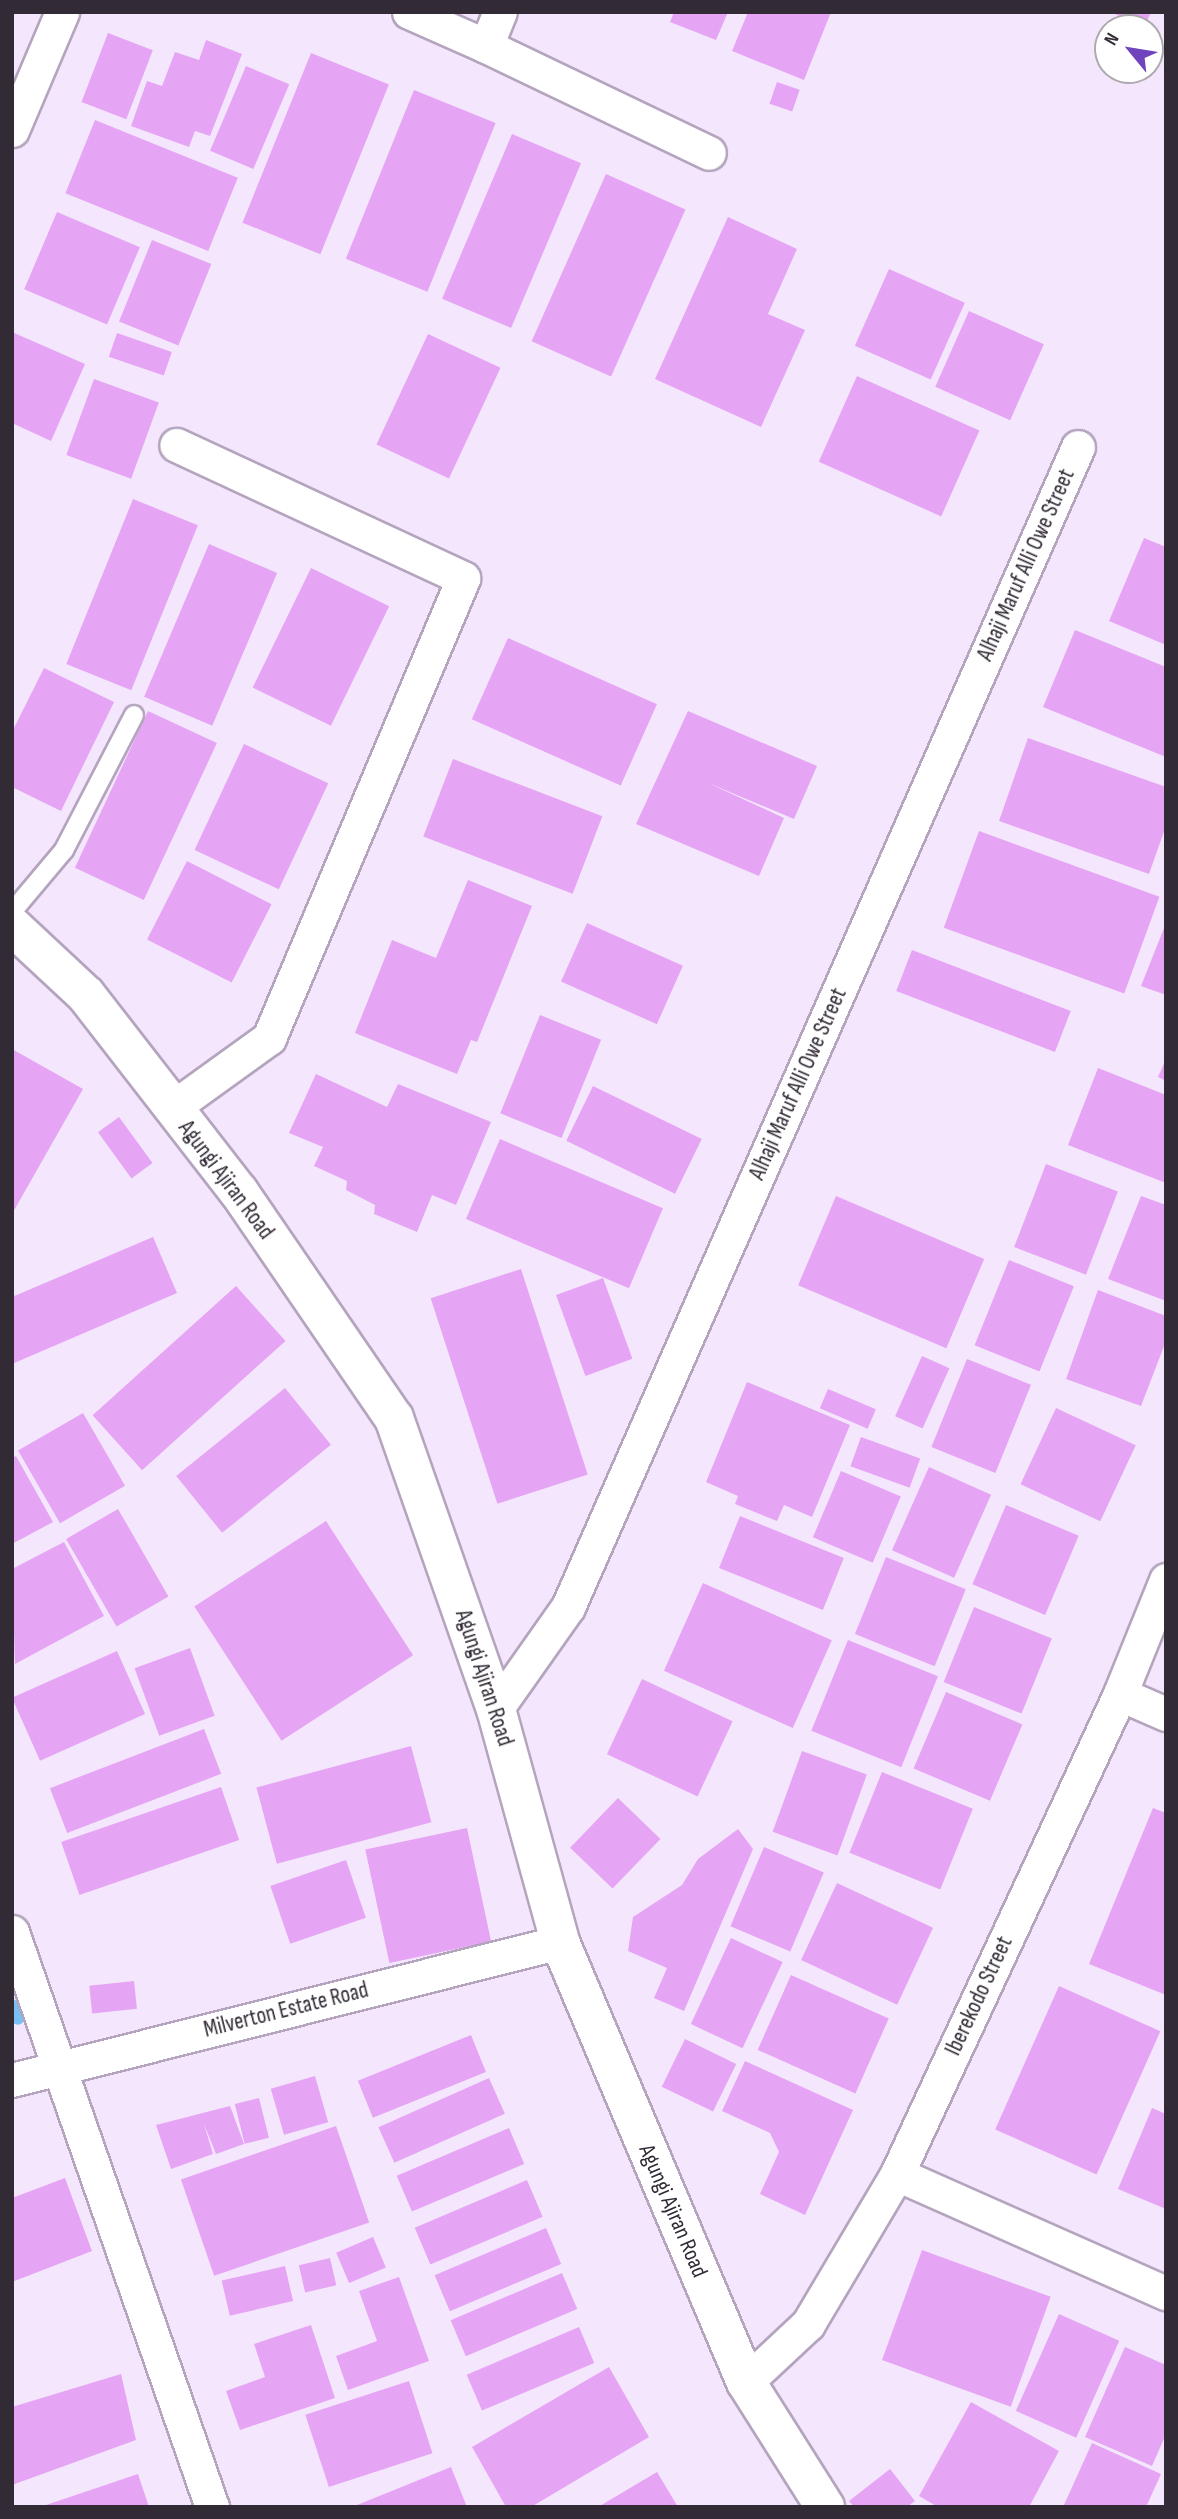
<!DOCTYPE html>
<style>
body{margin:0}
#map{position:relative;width:1178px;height:2519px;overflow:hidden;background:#f4e7fd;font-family:"Sofia Sans Condensed",sans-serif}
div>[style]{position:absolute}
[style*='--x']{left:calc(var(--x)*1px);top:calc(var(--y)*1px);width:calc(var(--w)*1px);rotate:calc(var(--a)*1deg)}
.stream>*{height:12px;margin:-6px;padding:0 6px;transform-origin:6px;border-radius:6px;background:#7ac0f5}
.building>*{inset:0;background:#e6a4f4;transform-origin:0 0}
.roads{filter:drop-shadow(2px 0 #b4a4be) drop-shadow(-2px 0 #b4a4be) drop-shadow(0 2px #b4a4be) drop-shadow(0 -2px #b4a4be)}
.service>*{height:18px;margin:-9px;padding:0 9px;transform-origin:9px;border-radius:9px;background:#fff}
.minor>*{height:33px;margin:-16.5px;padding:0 16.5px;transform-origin:16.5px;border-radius:16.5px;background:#fff}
.tertiary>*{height:38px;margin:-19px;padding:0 19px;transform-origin:19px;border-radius:19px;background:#fff}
span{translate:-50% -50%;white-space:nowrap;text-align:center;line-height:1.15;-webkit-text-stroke:6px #fff;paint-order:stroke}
.street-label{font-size:23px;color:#322b36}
.frame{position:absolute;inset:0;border:14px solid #322b36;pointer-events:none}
.north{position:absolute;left:1094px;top:14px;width:70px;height:70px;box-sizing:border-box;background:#fff;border:2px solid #adaaaf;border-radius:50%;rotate:300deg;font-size:19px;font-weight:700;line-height:28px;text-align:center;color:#322b36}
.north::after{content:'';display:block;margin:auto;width:24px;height:32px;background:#7044bc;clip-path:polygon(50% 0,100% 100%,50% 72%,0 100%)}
</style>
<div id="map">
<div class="stream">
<div style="--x:12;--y:2005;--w:15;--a:67"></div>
</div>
<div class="building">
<div style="clip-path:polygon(674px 12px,728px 12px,716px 40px,670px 22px)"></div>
<div style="clip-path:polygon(748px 12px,831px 12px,804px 80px,732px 51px)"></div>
<div style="clip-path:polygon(1111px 12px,1151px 12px,1144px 28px)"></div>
<div style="left:108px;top:33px;width:48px;height:74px;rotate:21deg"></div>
<div style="clip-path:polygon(206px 40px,242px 54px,210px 136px,195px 131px,189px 147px,131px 126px,147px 81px,162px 86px,175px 52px,199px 60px)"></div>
<div style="left:311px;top:53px;width:84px;height:183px;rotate:22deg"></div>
<div style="left:246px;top:66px;width:47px;height:92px;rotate:23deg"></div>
<div style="left:777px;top:82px;width:24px;height:23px;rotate:19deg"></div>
<div style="left:414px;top:90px;width:88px;height:182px;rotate:22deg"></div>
<div style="left:95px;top:120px;width:154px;height:79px;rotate:22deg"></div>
<div style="left:512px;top:134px;width:75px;height:179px;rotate:23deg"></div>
<div style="left:606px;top:174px;width:87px;height:183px;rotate:24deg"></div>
<div style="left:57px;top:212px;width:90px;height:84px;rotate:23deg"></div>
<div style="clip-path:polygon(728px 217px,797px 249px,768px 314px,805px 330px,761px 427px,655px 379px)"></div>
<div style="left:152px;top:240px;width:64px;height:88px;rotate:22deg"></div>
<div style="left:889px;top:269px;width:83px;height:84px;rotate:24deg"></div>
<div style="left:969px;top:311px;width:82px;height:83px;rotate:24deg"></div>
<div style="clip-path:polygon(12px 332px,85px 364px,51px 441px,12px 423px)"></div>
<div style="left:117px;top:333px;width:58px;height:25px;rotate:19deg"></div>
<div style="left:428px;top:334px;width:80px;height:122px;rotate:25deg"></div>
<div style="left:857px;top:376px;width:134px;height:94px;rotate:24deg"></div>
<div style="left:94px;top:379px;width:69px;height:81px;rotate:20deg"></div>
<div style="left:133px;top:499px;width:70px;height:178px;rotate:22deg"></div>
<div style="clip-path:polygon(1144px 538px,1166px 547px,1166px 645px,1109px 621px)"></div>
<div style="left:209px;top:544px;width:74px;height:166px;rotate:23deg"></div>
<div style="left:311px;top:568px;width:87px;height:133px;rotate:26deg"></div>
<div style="clip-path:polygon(1075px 630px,1166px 667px,1166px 757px,1043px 707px)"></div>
<div style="left:508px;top:638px;width:163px;height:89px;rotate:24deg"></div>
<div style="clip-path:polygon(44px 668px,114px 702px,61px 811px,12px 787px,12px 732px)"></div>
<div style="left:148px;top:711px;width:76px;height:173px;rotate:25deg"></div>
<div style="clip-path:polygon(688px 711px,817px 766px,794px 819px,706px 782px,784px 818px,759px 876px,636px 824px)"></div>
<div style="clip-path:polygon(1028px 738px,1166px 787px,1166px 826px,1149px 874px,999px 821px)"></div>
<div style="left:244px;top:744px;width:93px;height:117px;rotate:25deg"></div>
<div style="left:453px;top:759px;width:160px;height:83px;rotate:21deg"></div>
<div style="left:979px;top:831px;width:192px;height:103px;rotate:20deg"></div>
<div style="left:187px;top:861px;width:95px;height:88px;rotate:27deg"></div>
<div style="clip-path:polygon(468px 880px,532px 906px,477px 1042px,471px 1040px,457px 1074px,355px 1033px,392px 940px,436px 958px)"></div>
<div style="left:587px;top:923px;width:105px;height:64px;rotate:24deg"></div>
<div style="clip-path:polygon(1166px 923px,1166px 995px,1141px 986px)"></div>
<div style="left:912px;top:950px;width:170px;height:44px;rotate:21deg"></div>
<div style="left:540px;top:1015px;width:66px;height:106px;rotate:22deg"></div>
<div style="clip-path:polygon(12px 1049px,83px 1089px,12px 1214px)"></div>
<div style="clip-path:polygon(1166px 1059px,1166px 1081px,1158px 1077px)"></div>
<div style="clip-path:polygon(1098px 1068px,1166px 1095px,1166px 1183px,1068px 1145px)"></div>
<div style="clip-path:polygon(316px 1074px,387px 1107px,398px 1084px,491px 1122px,456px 1205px,432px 1195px,417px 1232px,374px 1214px,375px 1205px,346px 1190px,347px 1181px,314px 1166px,323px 1147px,289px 1133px)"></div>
<div style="left:593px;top:1086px;width:121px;height:61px;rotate:26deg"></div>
<div style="left:119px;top:1117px;width:57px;height:26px;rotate:54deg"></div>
<div style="left:500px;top:1139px;width:177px;height:87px;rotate:23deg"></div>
<div style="left:1046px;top:1164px;width:77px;height:89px;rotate:21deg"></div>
<div style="left:836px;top:1196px;width:161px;height:97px;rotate:23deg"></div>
<div style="clip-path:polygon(1141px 1196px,1166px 1205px,1166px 1301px,1108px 1279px)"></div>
<div style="clip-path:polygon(153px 1237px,177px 1293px,12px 1364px,12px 1297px)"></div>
<div style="left:1009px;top:1260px;width:70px;height:92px;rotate:22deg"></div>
<div style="left:521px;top:1269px;width:216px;height:95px;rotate:72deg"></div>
<div style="left:603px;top:1278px;width:86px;height:50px;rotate:70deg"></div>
<div style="left:236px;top:1286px;width:74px;height:193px;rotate:48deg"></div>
<div style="clip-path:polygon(1098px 1290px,1166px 1316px,1166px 1341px,1141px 1406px,1066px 1379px)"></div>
<div style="left:922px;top:1356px;width:30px;height:66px;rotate:24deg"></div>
<div style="left:967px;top:1359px;width:69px;height:95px;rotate:22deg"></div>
<div style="clip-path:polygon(747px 1382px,850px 1425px,812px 1517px,784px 1505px,777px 1521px,735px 1504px,738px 1496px,706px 1482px)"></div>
<div style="left:285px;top:1388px;width:73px;height:140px;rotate:51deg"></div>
<div style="left:828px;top:1389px;width:52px;height:21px;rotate:23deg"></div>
<div style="left:1056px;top:1408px;width:88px;height:84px;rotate:25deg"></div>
<div style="left:83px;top:1413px;width:84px;height:75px;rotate:60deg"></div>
<div style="left:861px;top:1437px;width:63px;height:31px;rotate:20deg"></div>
<div style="clip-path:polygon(16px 1456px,53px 1522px,12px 1544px,12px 1458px)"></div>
<div style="left:929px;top:1467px;width:68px;height:91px;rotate:24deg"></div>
<div style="left:841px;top:1471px;width:65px;height:72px;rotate:23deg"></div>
<div style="left:1006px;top:1505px;width:79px;height:86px;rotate:23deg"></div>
<div style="left:118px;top:1509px;width:101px;height:60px;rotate:60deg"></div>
<div style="left:740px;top:1516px;width:112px;height:56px;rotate:22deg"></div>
<div style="left:326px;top:1521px;width:160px;height:157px;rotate:57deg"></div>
<div style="clip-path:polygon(64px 1542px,104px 1616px,15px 1664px,12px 1569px)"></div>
<div style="left:886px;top:1557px;width:86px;height:83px;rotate:22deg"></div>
<div style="left:703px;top:1583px;width:141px;height:96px;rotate:24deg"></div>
<div style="left:974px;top:1607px;width:84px;height:81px;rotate:22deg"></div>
<div style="left:848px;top:1640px;width:97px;height:98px;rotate:22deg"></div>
<div style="left:190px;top:1648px;width:72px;height:59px;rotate:70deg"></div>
<div style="left:117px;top:1651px;width:69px;height:115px;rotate:66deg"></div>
<div style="left:642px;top:1679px;width:100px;height:83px;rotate:25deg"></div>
<div style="left:946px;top:1692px;width:83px;height:83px;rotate:23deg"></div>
<div style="left:204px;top:1729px;width:48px;height:165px;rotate:69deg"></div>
<div style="left:411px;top:1746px;width:79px;height:160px;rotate:75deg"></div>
<div style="left:802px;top:1751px;width:69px;height:86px;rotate:20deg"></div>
<div style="left:882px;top:1772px;width:98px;height:87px;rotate:22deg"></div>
<div style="left:221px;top:1787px;width:56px;height:169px;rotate:71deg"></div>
<div style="left:618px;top:1798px;width:59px;height:69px;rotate:44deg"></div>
<div style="clip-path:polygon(1153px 1808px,1166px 1813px,1166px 1995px,1089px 1964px)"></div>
<div style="left:467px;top:1828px;width:116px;height:104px;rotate:78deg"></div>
<div style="clip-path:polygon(738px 1829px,753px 1849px,684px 2011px,654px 1998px,667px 1968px,628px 1951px,633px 1917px,682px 1885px,698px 1859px)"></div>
<div style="left:764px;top:1847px;width:65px;height:86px;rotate:23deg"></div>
<div style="left:346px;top:1860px;width:61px;height:80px;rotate:71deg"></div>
<div style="left:837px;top:1883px;width:106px;height:85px;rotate:25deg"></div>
<div style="left:731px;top:1938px;width:57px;height:95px;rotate:25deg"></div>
<div style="left:791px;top:1975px;width:107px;height:82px;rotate:24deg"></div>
<div style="left:134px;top:1981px;width:28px;height:45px;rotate:84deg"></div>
<div style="left:1059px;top:1986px;width:111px;height:157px;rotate:24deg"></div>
<div style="left:471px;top:2035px;width:40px;height:122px;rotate:68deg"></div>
<div style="left:685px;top:2039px;width:57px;height:53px;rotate:26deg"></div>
<div style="clip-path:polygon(745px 2061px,853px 2110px,805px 2215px,760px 2194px,779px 2152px,770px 2133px,722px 2111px)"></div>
<div style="left:315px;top:2076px;width:48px;height:46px;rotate:74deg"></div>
<div style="left:489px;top:2078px;width:39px;height:121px;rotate:66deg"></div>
<div style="left:259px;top:2098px;width:41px;height:25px;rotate:76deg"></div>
<div style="clip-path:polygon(230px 2106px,244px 2144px,216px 2154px,204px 2124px,213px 2154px,171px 2169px,156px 2125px)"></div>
<div style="clip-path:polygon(1152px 2108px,1166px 2114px,1166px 2209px,1118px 2189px)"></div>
<div style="left:336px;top:2126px;width:102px;height:164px;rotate:71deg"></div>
<div style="left:509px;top:2128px;width:39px;height:122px;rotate:67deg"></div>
<div style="clip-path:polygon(65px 2178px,92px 2251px,12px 2282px,12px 2198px)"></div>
<div style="left:527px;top:2180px;width:40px;height:122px;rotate:67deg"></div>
<div style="left:546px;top:2228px;width:39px;height:121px;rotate:67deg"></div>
<div style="left:373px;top:2237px;width:33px;height:40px;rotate:67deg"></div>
<div style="left:922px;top:2250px;width:137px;height:117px;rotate:20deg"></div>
<div style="left:330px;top:2258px;width:28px;height:32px;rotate:77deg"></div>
<div style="left:285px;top:2266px;width:36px;height:65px;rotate:77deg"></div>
<div style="left:562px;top:2273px;width:39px;height:121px;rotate:67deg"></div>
<div style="clip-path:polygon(399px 2277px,429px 2361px,348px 2390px,336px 2356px,377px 2341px,359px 2291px)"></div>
<div style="left:1059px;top:2314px;width:66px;height:106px;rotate:24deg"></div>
<div style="clip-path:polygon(311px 2325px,335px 2398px,240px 2430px,226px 2391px,265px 2377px,254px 2344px)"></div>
<div style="left:579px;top:2327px;width:39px;height:122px;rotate:67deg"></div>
<div style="clip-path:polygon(1125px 2347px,1166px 2365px,1166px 2434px,1152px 2466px,1085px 2437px)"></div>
<div style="clip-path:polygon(609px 2367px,649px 2437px,531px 2507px,506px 2507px,472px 2447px)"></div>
<div style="clip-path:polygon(121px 2374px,136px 2440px,12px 2485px,12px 2407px)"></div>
<div style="left:409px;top:2381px;width:76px;height:109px;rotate:72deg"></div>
<div style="clip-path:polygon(971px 2402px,1059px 2451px,1029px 2507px,938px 2507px,919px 2496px)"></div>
<div style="clip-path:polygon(1092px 2443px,1161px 2474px,1146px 2507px,1063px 2507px)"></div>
<div style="clip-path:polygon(451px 2467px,467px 2507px,352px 2507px)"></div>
<div style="clip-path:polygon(890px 2469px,915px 2501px,907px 2507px,854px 2507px,849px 2501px)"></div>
<div style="clip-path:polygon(657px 2472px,678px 2507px,598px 2507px)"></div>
<div style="clip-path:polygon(138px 2474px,149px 2507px,43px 2507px,43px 2506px)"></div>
</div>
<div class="roads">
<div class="service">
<div style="--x:12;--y:912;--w:81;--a:-50"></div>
<div style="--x:64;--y:850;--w:152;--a:-62.6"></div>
</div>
<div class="minor">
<div style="--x:409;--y:12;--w:84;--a:23.8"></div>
<div style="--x:486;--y:46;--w:37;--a:-68"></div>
<div style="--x:486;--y:46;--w:247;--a:25.6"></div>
<div style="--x:12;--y:130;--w:128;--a:-67"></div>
<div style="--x:172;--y:1108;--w:120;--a:-35.8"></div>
<div style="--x:269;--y:1038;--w:499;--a:-67.1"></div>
<div style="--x:463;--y:578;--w:316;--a:-155.1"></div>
<div style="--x:1120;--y:1694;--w:50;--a:23.5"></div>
<div style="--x:496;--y:1709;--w:125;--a:-54.8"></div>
<div style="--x:568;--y:1607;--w:1267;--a:-66.27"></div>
<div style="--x:12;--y:1932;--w:609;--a:70.82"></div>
<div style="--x:12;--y:2080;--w:565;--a:-14.13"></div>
<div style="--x:897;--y:2174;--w:294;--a:23.9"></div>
<div style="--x:746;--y:2382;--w:85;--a:-43.1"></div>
<div style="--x:808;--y:2324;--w:174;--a:-59.3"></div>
<div style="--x:897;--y:2174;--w:529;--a:-65.08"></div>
<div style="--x:1120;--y:1694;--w:123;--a:-68"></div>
</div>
<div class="tertiary">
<div style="--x:12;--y:926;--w:101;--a:43"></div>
<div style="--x:86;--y:995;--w:249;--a:52.2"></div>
<div style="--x:239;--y:1192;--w:274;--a:55.6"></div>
<div style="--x:394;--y:1418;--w:308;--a:70.7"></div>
<div style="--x:496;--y:1709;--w:242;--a:74.6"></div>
<div style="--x:560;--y:1942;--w:478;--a:67.1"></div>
<div style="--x:746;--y:2382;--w:148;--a:57.7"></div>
</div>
</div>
<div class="street-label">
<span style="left:1026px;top:565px;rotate:-66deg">Alhaji Maruf Alli Owe Street</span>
<span style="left:798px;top:1084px;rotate:-66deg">Alhaji Maruf Alli Owe Street</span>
<span style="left:226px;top:1180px;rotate:53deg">Agungi Ajiran Road</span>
<span style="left:484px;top:1678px;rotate:72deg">Agungi Ajiran Road</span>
<span style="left:979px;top:1996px;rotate:-65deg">Iberekodo Street</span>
<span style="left:286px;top:2010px;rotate:-14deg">Milverton Estate Road</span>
<span style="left:673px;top:2211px;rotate:67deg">Agungi Ajiran Road</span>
</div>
<div class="frame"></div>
<div class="north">N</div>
</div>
